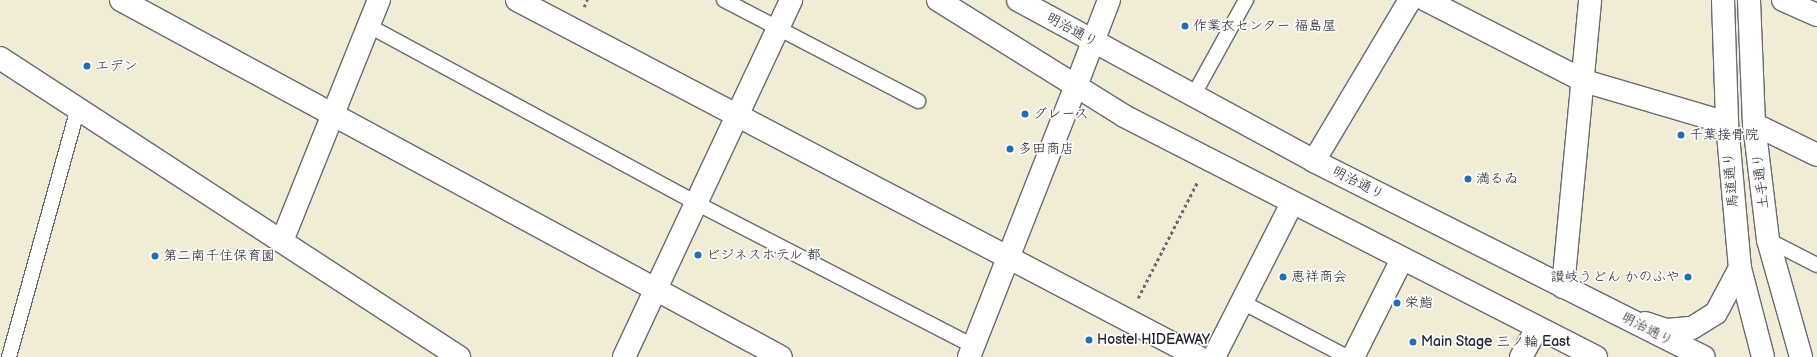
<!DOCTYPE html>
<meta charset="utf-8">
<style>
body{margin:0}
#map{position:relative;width:1817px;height:357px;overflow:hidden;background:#f1ecd6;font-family:"Balsamiq Sans","Klee One",sans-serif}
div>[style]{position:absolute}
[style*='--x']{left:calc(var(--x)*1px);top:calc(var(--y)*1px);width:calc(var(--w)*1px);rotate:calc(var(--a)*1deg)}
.path>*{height:2.5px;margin-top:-1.25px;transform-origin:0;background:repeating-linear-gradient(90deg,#6a6971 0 3px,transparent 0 6px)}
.roads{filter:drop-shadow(1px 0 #6a6971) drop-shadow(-1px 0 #6a6971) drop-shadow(0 1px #6a6971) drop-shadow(0 -1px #6a6971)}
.lane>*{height:14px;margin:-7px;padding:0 7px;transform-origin:7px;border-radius:7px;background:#fff}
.street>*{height:22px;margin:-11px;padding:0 11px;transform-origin:11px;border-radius:11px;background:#fff}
.secondary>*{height:22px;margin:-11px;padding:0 11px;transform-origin:11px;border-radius:11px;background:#fff}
.primary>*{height:22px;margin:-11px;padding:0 11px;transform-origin:11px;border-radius:11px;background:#fff}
.dots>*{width:11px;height:11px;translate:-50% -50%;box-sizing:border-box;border:2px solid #fdfcf7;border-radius:50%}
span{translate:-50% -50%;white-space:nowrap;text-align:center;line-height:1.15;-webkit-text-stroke:3.5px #fdfcf7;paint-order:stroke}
.poi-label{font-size:14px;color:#22223b}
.left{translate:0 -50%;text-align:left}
.right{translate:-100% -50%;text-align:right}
.street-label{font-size:14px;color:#22223b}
</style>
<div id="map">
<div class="path">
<div style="--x:584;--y:7;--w:8;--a:-67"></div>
<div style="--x:1138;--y:298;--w:131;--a:-62.9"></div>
</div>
<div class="roads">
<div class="lane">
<div style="--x:724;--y:0;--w:219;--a:27.5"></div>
<div style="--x:369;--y:26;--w:372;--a:28.4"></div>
<div style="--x:696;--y:203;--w:312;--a:27.3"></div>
<div style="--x:1193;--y:96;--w:110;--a:-61.1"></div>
<div style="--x:1768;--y:240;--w:55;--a:27"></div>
<div style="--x:1242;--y:302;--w:119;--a:27.6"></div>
<div style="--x:9;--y:357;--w:257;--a:-74.5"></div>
</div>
<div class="street">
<div style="--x:121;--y:0;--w:750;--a:28.41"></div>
<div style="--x:517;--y:0;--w:769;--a:27.66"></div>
<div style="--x:1426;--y:0;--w:178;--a:27.1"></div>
<div style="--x:1584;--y:81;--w:149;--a:16.4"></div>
<div style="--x:1783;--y:0;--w:37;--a:24"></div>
<div style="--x:1754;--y:124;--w:70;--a:26.2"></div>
<div style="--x:1314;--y:161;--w:187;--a:-59.2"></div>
<div style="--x:282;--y:241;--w:260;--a:-68.1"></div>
<div style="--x:1563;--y:287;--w:288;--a:-84.6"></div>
<div style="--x:624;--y:357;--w:394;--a:-64.9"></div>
<div style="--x:969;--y:357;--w:291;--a:-68.5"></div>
<div style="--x:1214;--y:357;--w:173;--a:-63.1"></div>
<div style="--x:1353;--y:357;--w:110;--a:-63.4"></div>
<div style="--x:1521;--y:357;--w:33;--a:-61"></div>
</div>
<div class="secondary">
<div style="--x:1723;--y:0;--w:123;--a:88.1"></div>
<div style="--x:1727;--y:123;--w:146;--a:84.9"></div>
<div style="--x:1740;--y:268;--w:92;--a:75.5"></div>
<div style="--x:1749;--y:0;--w:124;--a:87.7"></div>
<div style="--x:1754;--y:124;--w:117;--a:83.1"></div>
<div style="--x:1768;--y:240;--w:122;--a:74.2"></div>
<div style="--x:0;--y:58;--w:548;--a:33.08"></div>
<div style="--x:1076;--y:86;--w:92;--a:-69"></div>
<div style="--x:1645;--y:323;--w:23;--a:18"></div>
<div style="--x:1667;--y:330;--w:25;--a:-5"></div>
<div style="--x:1692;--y:328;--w:28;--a:-32"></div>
<div style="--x:1716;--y:313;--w:51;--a:-61.9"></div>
</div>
<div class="primary">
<div style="--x:938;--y:0;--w:219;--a:31.9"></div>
<div style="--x:1124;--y:116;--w:530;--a:27.05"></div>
<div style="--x:1018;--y:0;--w:337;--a:28.5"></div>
<div style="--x:1314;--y:161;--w:436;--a:26.7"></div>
</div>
</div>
<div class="dots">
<div style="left:1185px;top:26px;background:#1f6fb2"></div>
<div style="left:87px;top:66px;background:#1f6fb2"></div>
<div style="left:1025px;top:114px;background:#1f6fb2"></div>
<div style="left:1681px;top:135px;background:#1f6fb2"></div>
<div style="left:1010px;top:149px;background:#1f6fb2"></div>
<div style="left:1468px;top:179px;background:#1f6fb2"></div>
<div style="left:698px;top:255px;background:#1f6fb2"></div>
<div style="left:155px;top:256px;background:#1f6fb2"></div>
<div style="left:1283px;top:277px;background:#1f6fb2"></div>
<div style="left:1688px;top:277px;background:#1f6fb2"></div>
<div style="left:1397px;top:303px;background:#1f6fb2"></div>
<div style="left:1089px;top:340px;background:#1f6fb2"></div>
<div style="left:1413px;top:342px;background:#1f6fb2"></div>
</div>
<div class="poi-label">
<span class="left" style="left:1193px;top:26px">作業衣センター 福島屋</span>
<span class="left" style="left:95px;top:66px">エデン</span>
<span class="left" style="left:1033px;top:114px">グレース</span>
<span class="left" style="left:1689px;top:135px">千葉接骨院</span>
<span class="left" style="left:1018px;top:149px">多田商店</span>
<span class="left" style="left:1476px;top:179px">満るゐ</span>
<span class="left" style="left:706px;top:255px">ビジネスホテル 都</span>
<span class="left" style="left:163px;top:256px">第二南千住保育園</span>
<span class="left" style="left:1291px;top:277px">恵祥商会</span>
<span class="right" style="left:1680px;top:277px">讃岐うどん かのふや</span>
<span class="left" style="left:1405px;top:303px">栄鮨</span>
<span class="left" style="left:1097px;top:340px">Hostel HIDEAWAY</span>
<span class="left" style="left:1421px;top:342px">Main Stage 三ノ輪 East</span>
</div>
<div class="street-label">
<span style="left:1072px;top:30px;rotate:29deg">明治通り</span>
<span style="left:1731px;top:180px;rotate:-95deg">馬道通り</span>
<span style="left:1761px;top:181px;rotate:-97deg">土手通り</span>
<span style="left:1358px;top:183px;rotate:27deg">明治通り</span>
<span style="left:1647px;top:329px;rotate:27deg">明治通り</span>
</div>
</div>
